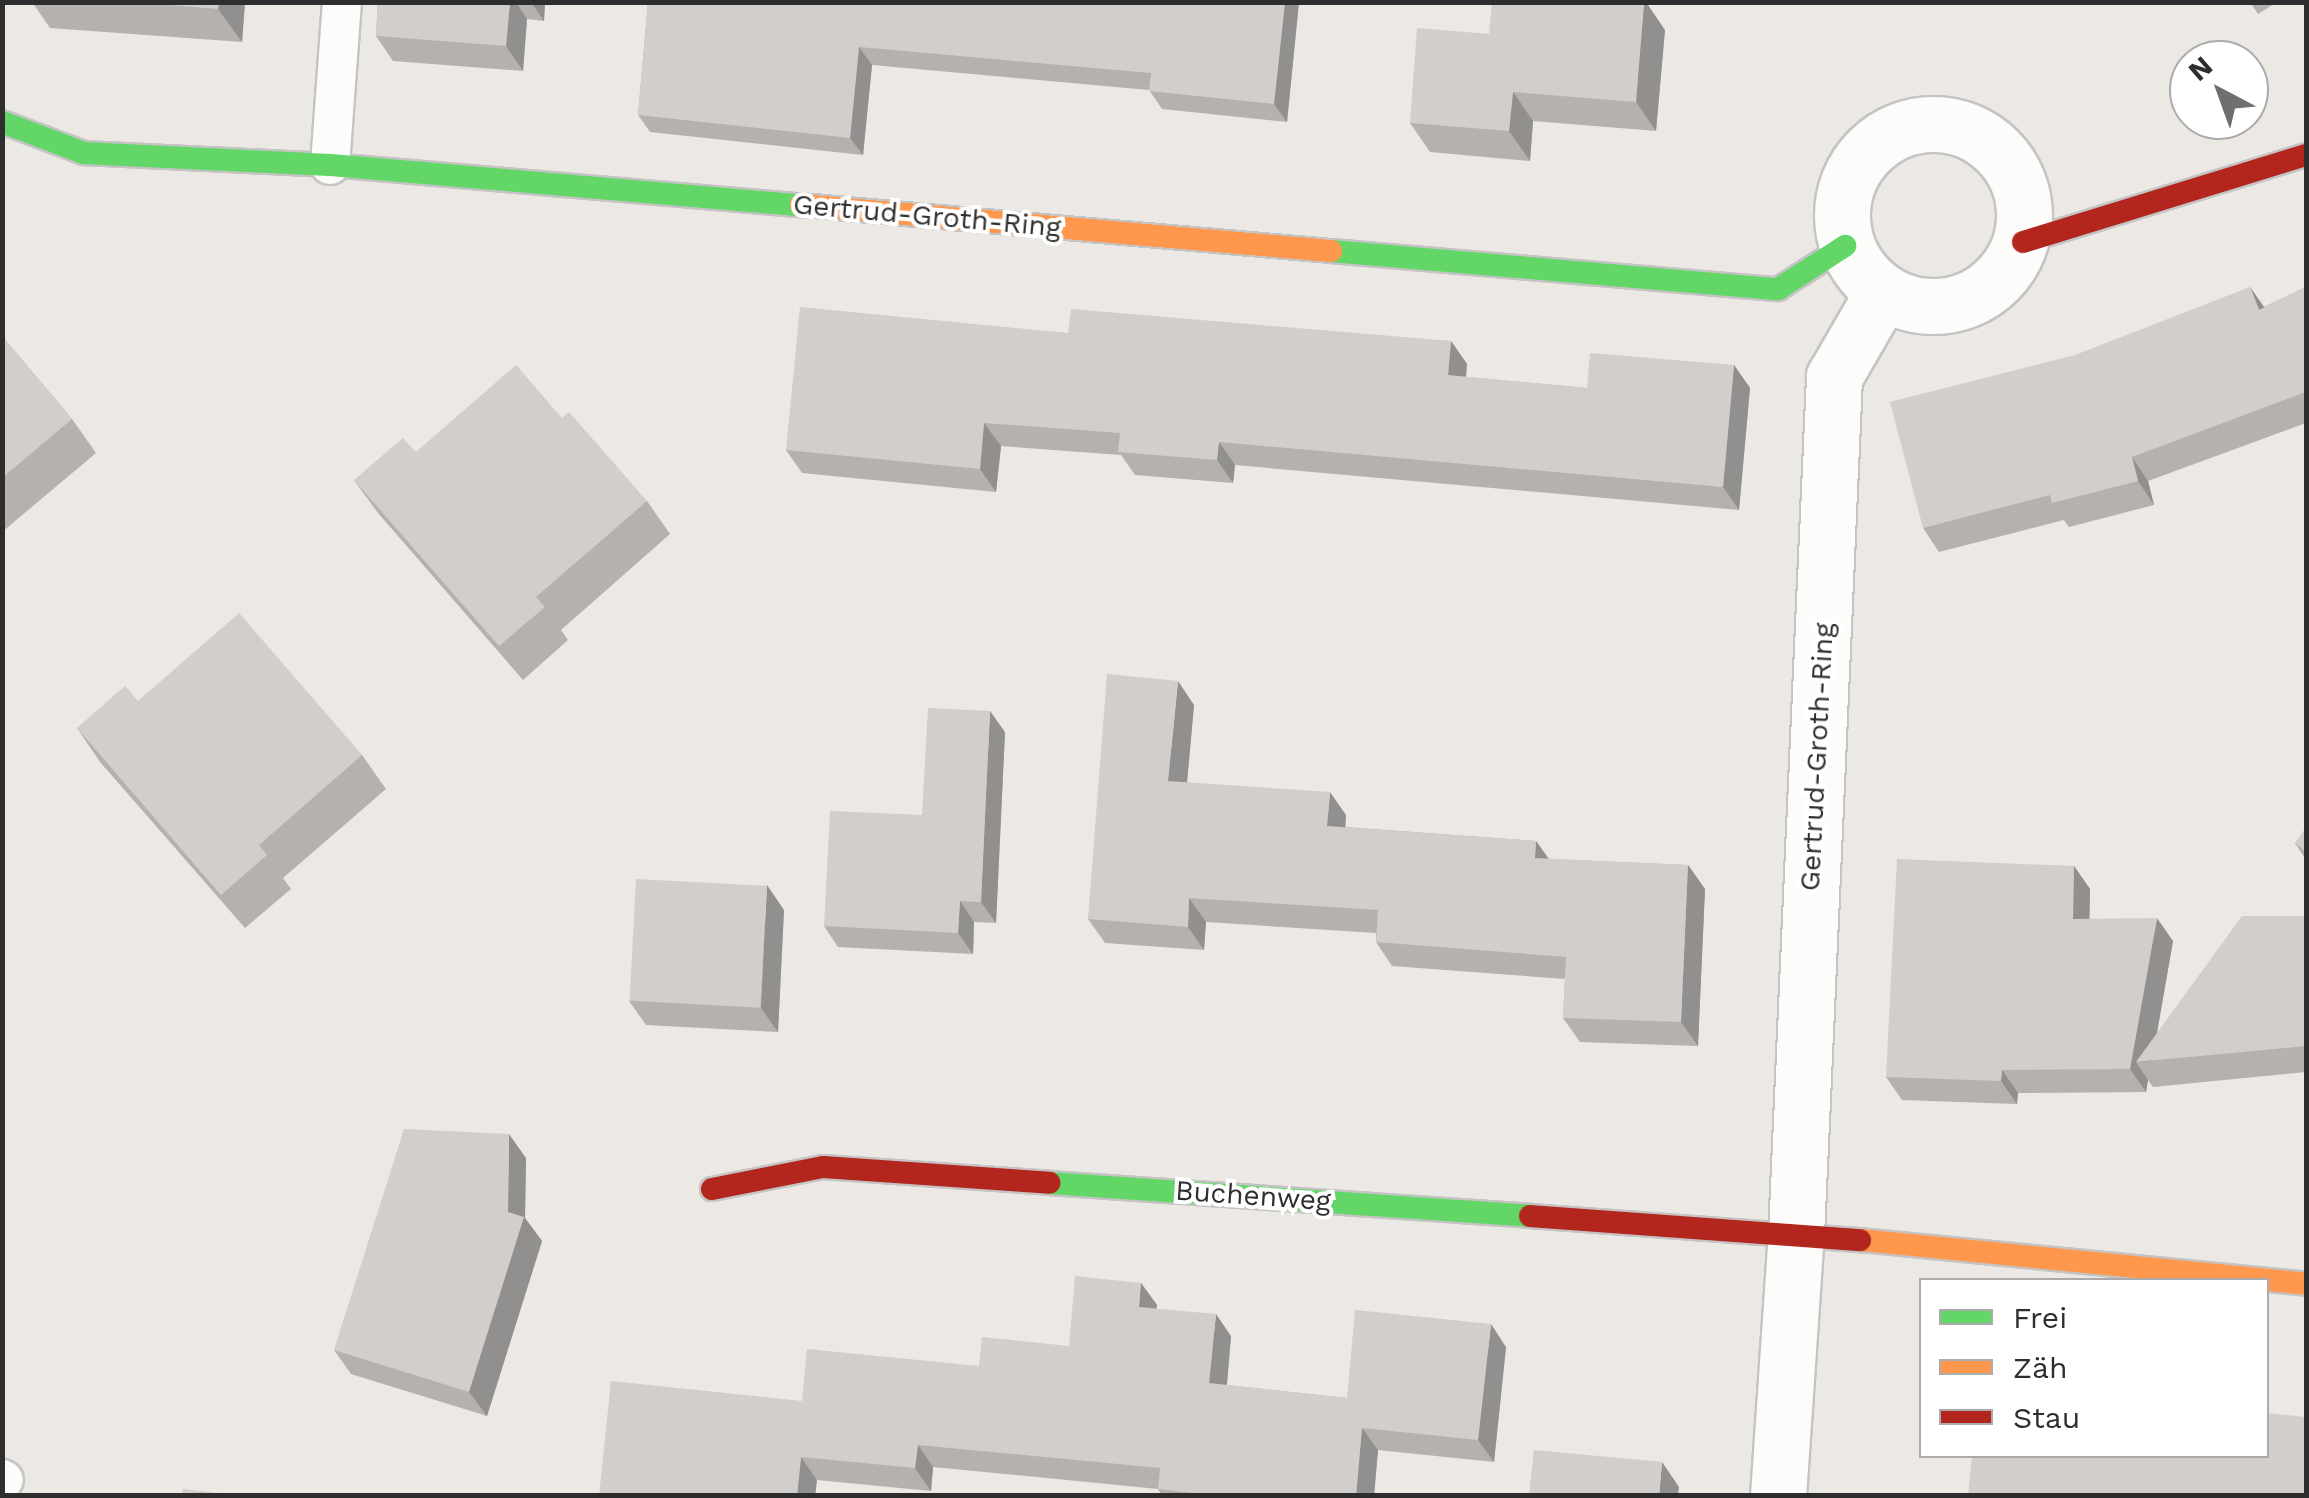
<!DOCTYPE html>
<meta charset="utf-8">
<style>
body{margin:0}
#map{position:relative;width:2309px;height:1498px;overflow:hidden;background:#ece8e4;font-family:"Work Sans",sans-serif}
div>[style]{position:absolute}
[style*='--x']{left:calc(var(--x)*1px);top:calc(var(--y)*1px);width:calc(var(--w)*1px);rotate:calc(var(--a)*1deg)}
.roads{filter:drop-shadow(2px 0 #c5c4c5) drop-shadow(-2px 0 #c5c4c5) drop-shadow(0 2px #c5c4c5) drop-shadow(0 -2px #c5c4c5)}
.lane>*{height:38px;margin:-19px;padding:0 19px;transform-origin:19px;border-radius:19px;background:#fcfcfb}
.street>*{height:55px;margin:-27.5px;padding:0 27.5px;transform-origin:27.5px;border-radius:27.5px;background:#fcfcfb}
.street>.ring{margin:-27.5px;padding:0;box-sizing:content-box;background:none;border:55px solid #fcfcfb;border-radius:50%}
.fast>*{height:22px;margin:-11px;padding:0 11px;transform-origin:11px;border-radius:11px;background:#63d668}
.slow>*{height:22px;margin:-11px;padding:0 11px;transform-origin:11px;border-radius:11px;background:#ff974d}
.jam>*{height:22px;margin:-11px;padding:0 11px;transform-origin:11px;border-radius:11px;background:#b3261e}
.wall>*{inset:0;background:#b4b1af}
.shaded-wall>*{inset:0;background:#92908e}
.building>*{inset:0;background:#d1cecb;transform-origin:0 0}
span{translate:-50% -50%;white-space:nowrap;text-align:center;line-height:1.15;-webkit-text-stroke:8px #fff;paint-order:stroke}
.street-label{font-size:28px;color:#2e2e2e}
.frame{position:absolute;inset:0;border:5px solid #2e2e2e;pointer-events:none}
.legend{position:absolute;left:1919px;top:1278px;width:350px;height:180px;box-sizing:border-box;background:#fff;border:2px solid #ababab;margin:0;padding:12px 18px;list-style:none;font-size:30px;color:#2e2e2e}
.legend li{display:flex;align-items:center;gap:20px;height:50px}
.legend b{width:50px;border:2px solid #ababab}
.north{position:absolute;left:2169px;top:40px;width:100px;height:100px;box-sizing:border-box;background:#fff;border:2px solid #ababab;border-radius:50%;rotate:319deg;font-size:28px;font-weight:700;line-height:40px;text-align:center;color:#2e2e2e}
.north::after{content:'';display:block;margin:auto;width:35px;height:45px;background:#706f6e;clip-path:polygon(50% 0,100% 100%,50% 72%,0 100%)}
</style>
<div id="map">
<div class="roads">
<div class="lane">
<div style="--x:330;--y:165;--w:163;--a:-85.8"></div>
<div style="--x:2;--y:1479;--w:2;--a:27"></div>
</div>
<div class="street">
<div class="ring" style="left:1842px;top:124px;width:127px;height:127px"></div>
<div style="--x:1778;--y:1496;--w:263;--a:-86.1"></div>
<div style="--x:1796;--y:1234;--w:858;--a:-87.46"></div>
<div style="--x:1834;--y:377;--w:96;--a:-60"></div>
</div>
<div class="fast">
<div style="--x:2;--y:122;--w:88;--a:20.7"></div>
<div style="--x:84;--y:153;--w:246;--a:2.8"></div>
<div style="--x:330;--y:165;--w:473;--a:4.9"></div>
<div style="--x:1331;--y:251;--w:449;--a:4.9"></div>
<div style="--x:1778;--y:289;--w:80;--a:-32.7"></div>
<div style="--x:1049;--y:1183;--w:482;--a:3.9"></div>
</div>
<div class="slow">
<div style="--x:801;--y:205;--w:532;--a:4.96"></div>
<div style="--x:1860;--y:1240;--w:448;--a:5.6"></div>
</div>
<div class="jam">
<div style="--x:2023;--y:242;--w:296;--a:-17.1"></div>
<div style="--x:712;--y:1189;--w:113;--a:-11.2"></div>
<div style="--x:823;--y:1167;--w:227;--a:4"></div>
<div style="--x:1530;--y:1216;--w:331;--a:4.2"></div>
</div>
</div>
<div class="wall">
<div style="clip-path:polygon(32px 2px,245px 2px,242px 42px,50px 28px)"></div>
<div style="clip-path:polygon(378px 2px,545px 2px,544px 21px,527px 19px,523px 71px,393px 61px,376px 36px)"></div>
<div style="clip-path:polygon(648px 2px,1299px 2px,1287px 122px,1162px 109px,1149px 90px,872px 65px,863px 155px,650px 132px,638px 115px)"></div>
<div style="clip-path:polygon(2250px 2px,2277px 2px,2258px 14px)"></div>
<div style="clip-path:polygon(1665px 30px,1656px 131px,1533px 121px,1530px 161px,1430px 152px,1410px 123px,1489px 34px)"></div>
<div style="clip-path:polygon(2306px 287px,2306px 423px,2148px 481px,2154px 505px,2069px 527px,2064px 520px,1939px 552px,1923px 528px,2264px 307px)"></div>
<div style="clip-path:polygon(1068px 333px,1451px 341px,1467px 364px,1466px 377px,1587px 388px,1734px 365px,1750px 388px,1739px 510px,1235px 465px,1233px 483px,1135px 475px,1121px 455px,1001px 446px,996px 492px,802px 473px,786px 450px)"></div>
<div style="clip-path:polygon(2px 336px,72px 419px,96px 453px,2px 532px)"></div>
<div style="clip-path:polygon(562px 418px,647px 501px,670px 534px,561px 630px,568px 640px,523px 680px,378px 513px,354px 480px,416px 452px)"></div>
<div style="clip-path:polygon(138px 701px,362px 755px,386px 789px,283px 878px,291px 889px,245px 928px,100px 762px,77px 728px)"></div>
<div style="clip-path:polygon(1194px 705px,1187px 782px,1346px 815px,1345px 827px,1536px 841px,1549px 859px,1688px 865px,1705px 889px,1698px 1046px,1580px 1042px,1563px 1018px,1565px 979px,1392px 966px,1376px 942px,1376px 933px,1206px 922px,1204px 950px,1105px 943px,1088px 919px)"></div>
<div style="clip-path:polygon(1005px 732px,996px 923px,974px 922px,973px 954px,838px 947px,824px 926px,922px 815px)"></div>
<div style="clip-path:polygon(2306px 828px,2306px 860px,2295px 843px)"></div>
<div style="clip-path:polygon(2074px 866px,2090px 889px,2089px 919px,2173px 941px,2157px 1033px,2306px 916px,2306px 1072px,2153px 1087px,2148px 1080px,2146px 1092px,2018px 1093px,2017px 1104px,1902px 1100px,1886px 1077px)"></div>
<div style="clip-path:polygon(784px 910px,778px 1032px,646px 1025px,629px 1001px)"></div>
<div style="clip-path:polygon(526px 1158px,525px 1218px,542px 1241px,487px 1416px,351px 1374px,334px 1350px)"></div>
<div style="clip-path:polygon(1141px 1283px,1157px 1305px,1156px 1309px,1231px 1336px,1227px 1385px,1347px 1398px,1506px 1347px,1494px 1462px,1378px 1450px,1374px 1496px,1162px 1496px,1158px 1489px,933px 1467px,931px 1491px,817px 1480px,815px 1496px,599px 1496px,802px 1401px,979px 1366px,1069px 1346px)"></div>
</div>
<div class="shaded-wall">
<div style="clip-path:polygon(219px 2px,245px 2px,242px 42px,218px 9px)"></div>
<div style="clip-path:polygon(510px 2px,516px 2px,527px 19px,523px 71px,506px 46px)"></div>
<div style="clip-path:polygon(531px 2px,545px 2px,544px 21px)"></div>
<div style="clip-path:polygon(1285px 2px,1299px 2px,1287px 122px,1274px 104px)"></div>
<div style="clip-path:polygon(1644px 2px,1646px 2px,1665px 30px,1656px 131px,1636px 102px)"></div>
<div style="clip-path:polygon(859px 47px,872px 65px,863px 155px,850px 138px)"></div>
<div style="clip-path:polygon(1513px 92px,1533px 121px,1530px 161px,1509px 131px)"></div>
<div style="clip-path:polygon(2250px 287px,2267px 311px,2259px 310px)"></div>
<div style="clip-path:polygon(1451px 341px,1467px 364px,1464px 398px,1448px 375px)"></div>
<div style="clip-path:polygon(1734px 365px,1750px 388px,1739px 510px,1723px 487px)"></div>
<div style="clip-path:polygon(984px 423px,1001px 446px,996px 492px,980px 469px)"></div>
<div style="clip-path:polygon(1219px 442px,1235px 465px,1233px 483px,1217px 460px)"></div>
<div style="clip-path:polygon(2132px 457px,2148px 481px,2154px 505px,2138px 481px)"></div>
<div style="clip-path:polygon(1178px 681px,1194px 705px,1185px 805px,1168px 781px)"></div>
<div style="clip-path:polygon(990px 711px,1005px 732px,996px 923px,981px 902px)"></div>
<div style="clip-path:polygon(1330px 792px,1346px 815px,1344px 849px,1327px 826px)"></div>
<div style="clip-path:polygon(1536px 841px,1553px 865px,1535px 858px)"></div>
<div style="clip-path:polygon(1688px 865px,1705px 889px,1698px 1046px,1681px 1022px)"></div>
<div style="clip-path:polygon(2074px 866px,2090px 889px,2089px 942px,2073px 919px)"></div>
<div style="clip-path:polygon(767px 885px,784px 910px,778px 1032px,761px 1008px)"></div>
<div style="clip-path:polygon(1189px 898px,1206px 922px,1204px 950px,1188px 927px)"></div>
<div style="clip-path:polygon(960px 901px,974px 922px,973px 954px,958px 933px)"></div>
<div style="clip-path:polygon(2157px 918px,2173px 941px,2152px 1061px,2136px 1062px,2148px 1080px,2146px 1092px,2130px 1069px)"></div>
<div style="clip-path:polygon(2002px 1070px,2018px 1093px,2017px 1104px,2001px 1081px)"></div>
<div style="clip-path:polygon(509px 1134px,526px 1158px,525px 1218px,542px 1241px,487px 1416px,469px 1392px,508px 1212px)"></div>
<div style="clip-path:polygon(1141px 1283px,1157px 1305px,1154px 1329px,1139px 1307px)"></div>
<div style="clip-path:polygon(1216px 1314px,1231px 1336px,1225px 1406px,1209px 1383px)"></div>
<div style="clip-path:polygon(1491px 1324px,1506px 1347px,1494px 1462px,1478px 1440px)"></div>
<div style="clip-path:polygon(1362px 1428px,1378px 1450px,1374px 1496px,1356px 1496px)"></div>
<div style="clip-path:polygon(918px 1445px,933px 1467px,931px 1491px,915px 1468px)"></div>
<div style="clip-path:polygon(801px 1457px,817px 1480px,815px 1496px,797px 1496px)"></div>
<div style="clip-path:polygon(1662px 1462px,1679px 1487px,1678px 1496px,1659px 1496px)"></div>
</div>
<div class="building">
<div style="clip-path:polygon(133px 2px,219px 2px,218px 9px)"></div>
<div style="clip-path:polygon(378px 2px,510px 2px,506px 46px,376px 36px)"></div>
<div style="clip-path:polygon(648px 2px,1285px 2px,1274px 104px,1149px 91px,1151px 73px,859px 47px,850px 138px,638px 115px)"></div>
<div style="clip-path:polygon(1492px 2px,1644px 2px,1636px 102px,1513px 92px,1509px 131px,1410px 123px,1417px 28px,1489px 34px)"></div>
<div style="clip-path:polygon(2250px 287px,2259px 310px,2306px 287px,2306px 392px,2132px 457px,2138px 481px,2052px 503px,2050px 495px,1923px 528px,1890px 402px,2075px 355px)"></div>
<div style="clip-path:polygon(800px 307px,1068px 333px,1071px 309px,1451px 341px,1448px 375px,1587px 388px,1590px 353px,1734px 365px,1723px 487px,1219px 442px,1217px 460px,1118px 452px,1120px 433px,984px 423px,980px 469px,786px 450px)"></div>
<div style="clip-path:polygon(2px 336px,72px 419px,2px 478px)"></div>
<div style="clip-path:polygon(516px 365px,562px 418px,569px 412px,647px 501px,536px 597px,545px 607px,499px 646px,354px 480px,403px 438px,416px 452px)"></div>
<div style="clip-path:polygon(239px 613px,362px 755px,259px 845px,267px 855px,221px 895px,77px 728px,125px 686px,138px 701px)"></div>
<div style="clip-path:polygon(1107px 674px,1178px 681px,1168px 781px,1330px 792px,1327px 826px,1536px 841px,1535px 858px,1688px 865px,1681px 1022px,1563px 1018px,1566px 957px,1376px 942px,1378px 910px,1189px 898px,1188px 927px,1088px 919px)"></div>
<div style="clip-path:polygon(928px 708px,990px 711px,981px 902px,960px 901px,958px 933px,824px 926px,830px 811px,922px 815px)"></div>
<div style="clip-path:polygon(2306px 828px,2306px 852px,2295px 843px)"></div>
<div style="clip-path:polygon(1897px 859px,2074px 866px,2073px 919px,2157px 918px,2130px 1069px,2002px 1070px,2001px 1081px,1886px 1077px)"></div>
<div style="left:636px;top:879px;width:131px;height:122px;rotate:3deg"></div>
<div style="clip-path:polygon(2242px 916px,2306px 916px,2306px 1046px,2136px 1062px)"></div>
<div style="clip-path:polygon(404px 1129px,509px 1134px,508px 1212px,524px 1217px,469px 1392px,334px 1350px)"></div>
<div style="clip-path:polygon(1075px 1276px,1141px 1283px,1139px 1307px,1216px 1314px,1209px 1383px,1347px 1398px,1355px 1310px,1491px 1324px,1478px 1440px,1362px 1428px,1356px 1496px,1219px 1496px,1158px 1489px,1160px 1468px,918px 1445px,915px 1468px,801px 1457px,797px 1496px,599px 1496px,611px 1381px,802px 1401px,807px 1349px,979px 1366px,982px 1337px,1069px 1346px)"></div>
<div style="clip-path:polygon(2266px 1413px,2306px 1417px,2306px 1496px,1968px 1496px,1972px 1456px,2266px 1456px)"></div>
<div style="clip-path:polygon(1534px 1450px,1662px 1462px,1659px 1496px,1529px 1496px)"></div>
<div style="clip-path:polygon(183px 1489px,244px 1496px,182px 1496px)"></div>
</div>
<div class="street-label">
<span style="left:927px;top:216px;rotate:5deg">Gertrud-Groth-Ring</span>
<span style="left:1817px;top:757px;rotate:-87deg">Gertrud-Groth-Ring</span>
<span style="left:1253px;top:1196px;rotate:4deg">Buchenweg</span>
</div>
<div class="frame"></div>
<ul class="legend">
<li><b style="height:12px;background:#63d668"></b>Frei</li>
<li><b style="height:12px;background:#ff974d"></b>Zäh</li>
<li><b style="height:12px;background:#b3261e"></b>Stau</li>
</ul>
<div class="north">N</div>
</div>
